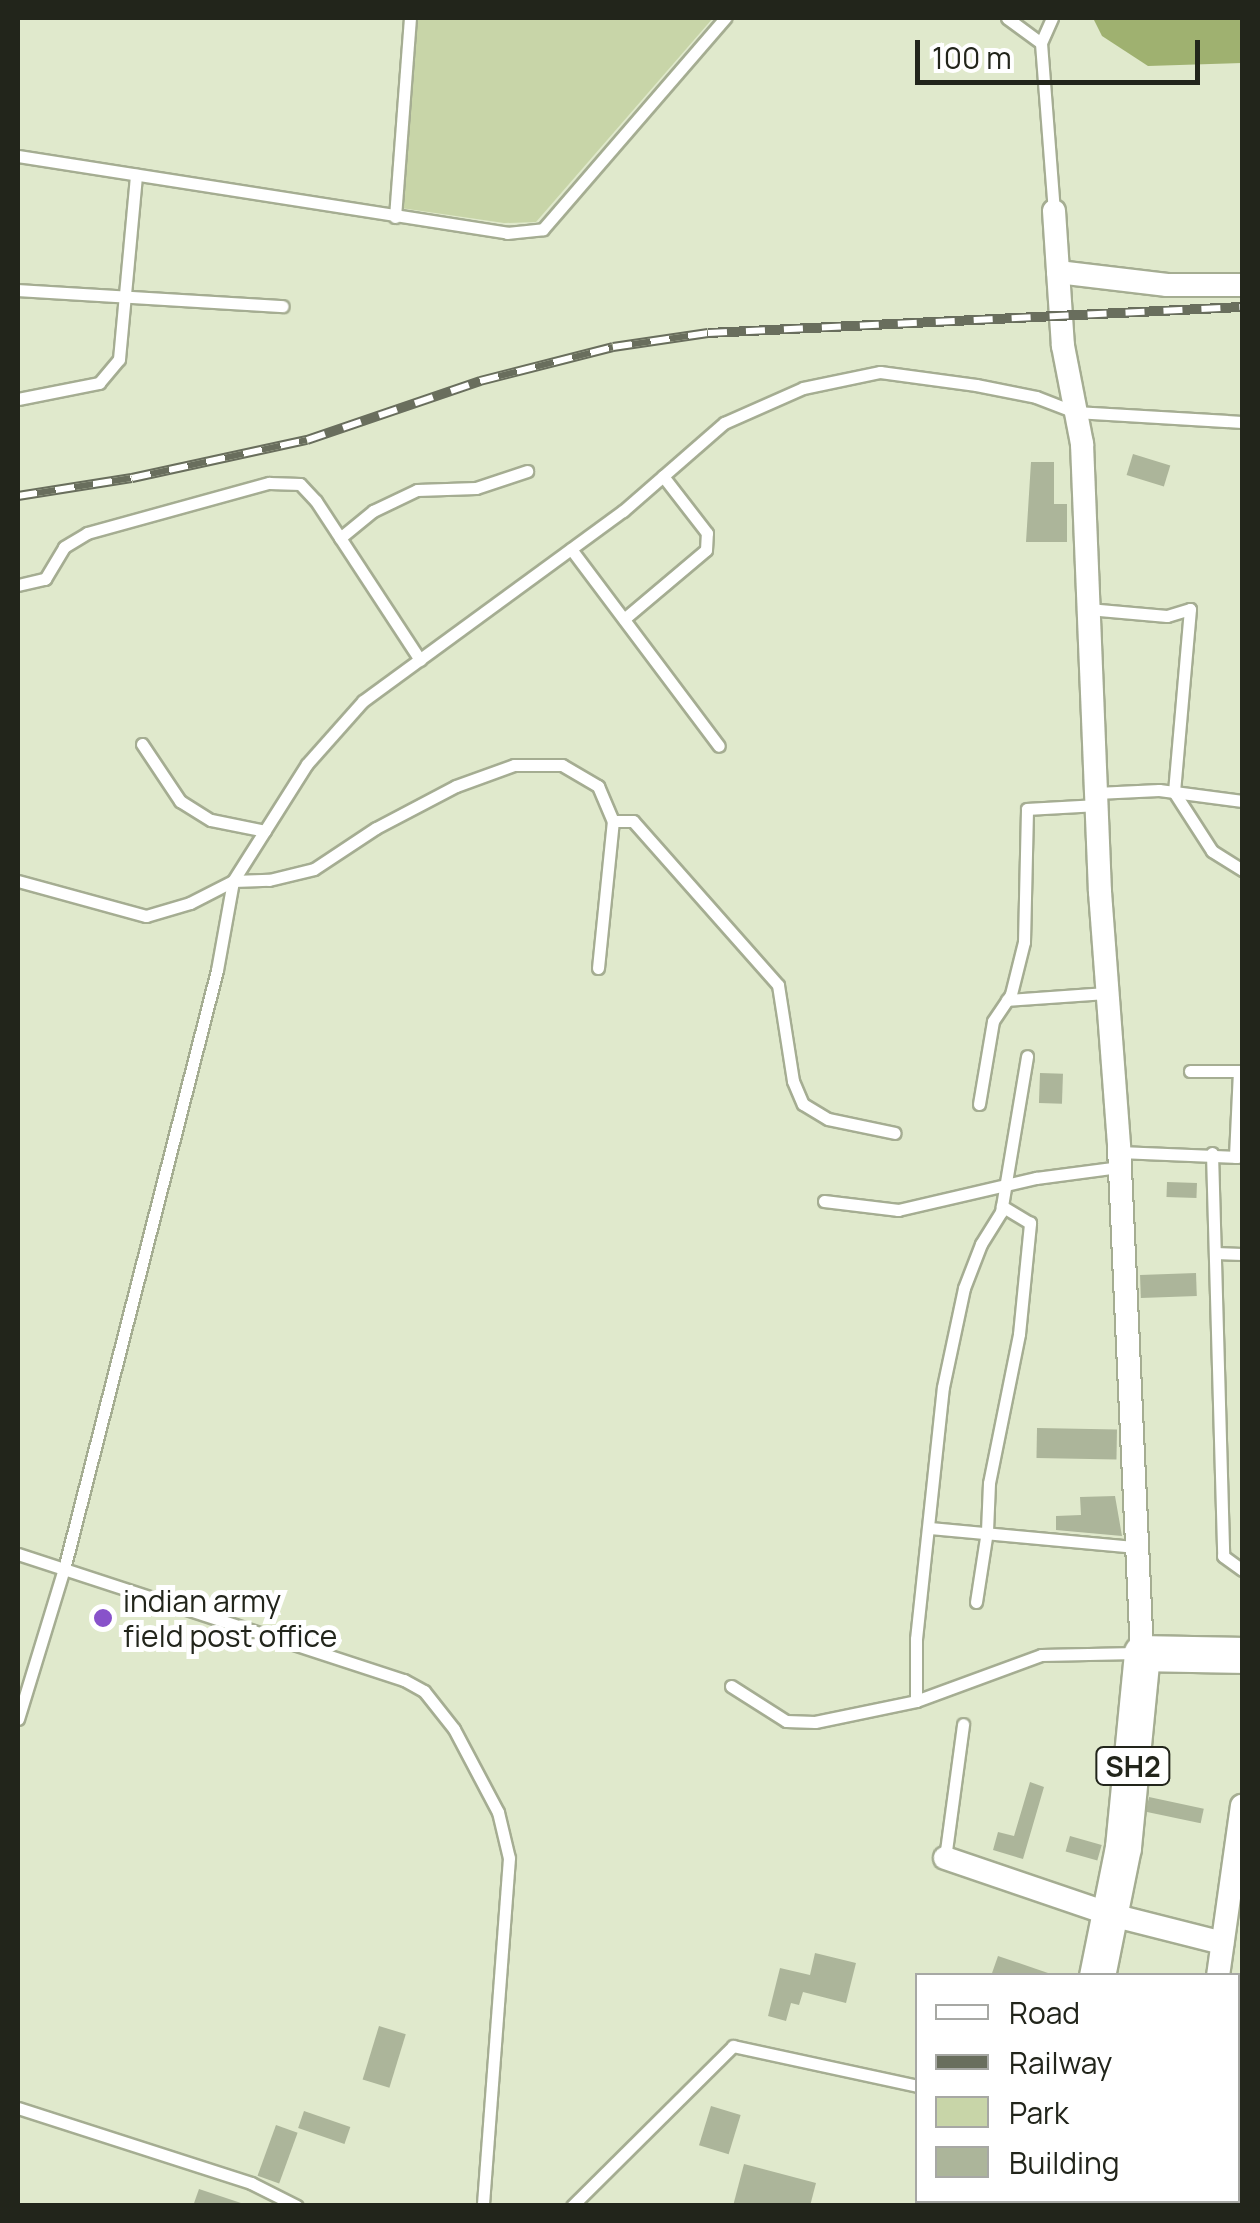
<!DOCTYPE html>
<style>
body{margin:0}
#map{position:relative;width:1260px;height:2223px;overflow:hidden;background:#e0e9cc;font-family:Manrope,sans-serif}
div>[style]{position:absolute}
[style*='--x']{left:calc(var(--x)*1px);top:calc(var(--y)*1px);width:calc(var(--w)*1px);rotate:calc(var(--a)*1deg)}
.green>*{inset:0;background:#c8d5a8}
.water>*{inset:0;background:#9fb170}
.building>*{inset:0;background:#acb59a;transform-origin:0 0}
.roads{filter:drop-shadow(2px 0 #a5ad92) drop-shadow(-2px 0 #a5ad92) drop-shadow(0 2px #a5ad92) drop-shadow(0 -2px #a5ad92)}
.lane>*{height:11px;margin:-5.5px;padding:0 5.5px;transform-origin:5.5px;border-radius:5.5px;background:#fff}
.street>*{height:22px;margin:-11px;padding:0 11px;transform-origin:11px;border-radius:11px;background:#fff}
.primary>*{height:35px;margin:-17.5px;padding:0 17.5px;transform-origin:17.5px;border-radius:17.5px;background:#fff}
.rail>*{height:10px;margin-top:-5px;transform-origin:0;background:repeating-linear-gradient(90deg,#fff 0 19px,#696e5d 0 38px);box-sizing:border-box;border-block:2px solid #696e5d}
.dots>*{width:28px;height:28px;translate:-50% -50%;box-sizing:border-box;border:5px solid #fff;border-radius:50%}
span{translate:-50% -50%;white-space:nowrap;text-align:center;line-height:1.15;-webkit-text-stroke:10px #fff;paint-order:stroke}
.shield-label span{padding:2px 8px;background:#fff;border:2px solid;border-radius:8px;-webkit-text-stroke-width:0}
.shield-label{font-size:28px;color:#22251b;font-weight:700}
.poi-label{font-size:30px;color:#22251b}
.left{translate:0 -50%;text-align:left}
.frame{position:absolute;inset:0;border:20px solid #22251b;pointer-events:none}
.legend{position:absolute;left:915px;top:1973px;width:325px;height:230px;box-sizing:border-box;background:#fff;border:2px solid #a7a8a4;margin:0;padding:12px 18px;list-style:none;font-size:30px;color:#22251b}
.legend li{display:flex;align-items:center;gap:20px;height:50px}
.legend b{width:50px;border:2px solid #a7a8a4}
.scale{position:absolute;left:915px;top:40px;width:285px;height:45px;box-sizing:border-box;border:5px solid #22251b;border-top:0;padding-left:12px;font-size:30px;line-height:35px;white-space:nowrap;color:#22251b;-webkit-text-stroke:8px #fff;paint-order:stroke}
</style>
<div id="map">
<div class="green">
<div style="clip-path:polygon(417px 18px,713px 18px,536px 222px,504px 223px,401px 208px)"></div>
</div>
<div class="water">
<div style="clip-path:polygon(1093px 18px,1242px 18px,1242px 63px,1148px 66px,1102px 36px)"></div>
</div>
<div class="building">
<div style="left:1133px;top:454px;width:39px;height:22px;rotate:17deg"></div>
<div style="clip-path:polygon(1031px 462px,1054px 462px,1054px 504px,1067px 504px,1067px 542px,1026px 542px)"></div>
<div style="left:1040px;top:1073px;width:23px;height:30px;rotate:2deg"></div>
<div style="left:1167px;top:1182px;width:30px;height:15px;rotate:2deg"></div>
<div style="left:1196px;top:1273px;width:23px;height:56px;rotate:88deg"></div>
<div style="left:1037px;top:1428px;width:80px;height:30px;rotate:1deg"></div>
<div style="clip-path:polygon(1115px 1496px,1122px 1536px,1056px 1530px,1056px 1516px,1081px 1515px,1080px 1497px)"></div>
<div style="clip-path:polygon(1030px 1782px,1044px 1787px,1023px 1859px,993px 1850px,998px 1832px,1014px 1836px)"></div>
<div style="left:1149px;top:1797px;width:56px;height:15px;rotate:12deg"></div>
<div style="left:1070px;top:1836px;width:33px;height:16px;rotate:16deg"></div>
<div style="clip-path:polygon(815px 1953px,856px 1963px,846px 2003px,803px 1992px,799px 2005px,791px 2003px,786px 2021px,768px 2016px,780px 1968px,810px 1975px)"></div>
<div style="clip-path:polygon(998px 1956px,1048px 1973px,1048px 1976px,991px 1976px)"></div>
<div style="left:379px;top:2026px;width:28px;height:56px;rotate:17deg"></div>
<div style="left:711px;top:2106px;width:31px;height:41px;rotate:17deg"></div>
<div style="left:304px;top:2111px;width:49px;height:18px;rotate:19deg"></div>
<div style="left:276px;top:2125px;width:23px;height:54px;rotate:20deg"></div>
<div style="clip-path:polygon(744px 2164px,816px 2183px,810px 2206px,733px 2206px)"></div>
<div style="clip-path:polygon(199px 2189px,241px 2203px,240px 2206px,193px 2206px)"></div>
</div>
<div class="roads">
<div class="lane">
<div style="--x:1007;--y:18;--w:42;--a:36.3"></div>
<div style="--x:1052;--y:18;--w:27;--a:114"></div>
<div style="--x:1041;--y:43;--w:169;--a:85.6"></div>
<div style="--x:18;--y:156;--w:495;--a:8.9"></div>
<div style="--x:507;--y:233;--w:36;--a:-6"></div>
<div style="--x:543;--y:229;--w:279;--a:-49.2"></div>
<div style="--x:395;--y:217;--w:200;--a:-85.7"></div>
<div style="--x:18;--y:290;--w:265;--a:3.5"></div>
<div style="--x:18;--y:399;--w:83;--a:-11.2"></div>
<div style="--x:99;--y:383;--w:31;--a:-50"></div>
<div style="--x:119;--y:359;--w:185;--a:-84.7"></div>
<div style="--x:340;--y:538;--w:43;--a:-39.3"></div>
<div style="--x:373;--y:511;--w:49;--a:-25.5"></div>
<div style="--x:417;--y:490;--w:59;--a:-1.9"></div>
<div style="--x:476;--y:488;--w:54;--a:-18.4"></div>
<div style="--x:571;--y:549;--w:246;--a:53.1"></div>
<div style="--x:18;--y:585;--w:28;--a:-13"></div>
<div style="--x:45;--y:579;--w:37;--a:-59"></div>
<div style="--x:64;--y:547;--w:27;--a:-31"></div>
<div style="--x:87;--y:533;--w:189;--a:-15.4"></div>
<div style="--x:269;--y:483;--w:31;--a:2"></div>
<div style="--x:300;--y:484;--w:23;--a:47"></div>
<div style="--x:316;--y:501;--w:190;--a:56.8"></div>
<div style="--x:1088;--y:609;--w:79;--a:5.1"></div>
<div style="--x:1167;--y:616;--w:24;--a:-17"></div>
<div style="--x:1190;--y:609;--w:184;--a:95"></div>
<div style="--x:1174;--y:792;--w:70;--a:57.2"></div>
<div style="--x:1212;--y:851;--w:36;--a:32"></div>
<div style="--x:624;--y:619;--w:107;--a:-40.1"></div>
<div style="--x:706;--y:550;--w:17;--a:-87"></div>
<div style="--x:707;--y:533;--w:72;--a:-127.7"></div>
<div style="--x:142;--y:744;--w:69;--a:56.3"></div>
<div style="--x:180;--y:801;--w:36;--a:32"></div>
<div style="--x:211;--y:820;--w:55;--a:11.5"></div>
<div style="--x:1096;--y:793;--w:63;--a:-2.7"></div>
<div style="--x:1159;--y:790;--w:84;--a:7.5"></div>
<div style="--x:18;--y:881;--w:133;--a:15.3"></div>
<div style="--x:146;--y:916;--w:46;--a:-16.5"></div>
<div style="--x:190;--y:903;--w:48;--a:-27.1"></div>
<div style="--x:233;--y:881;--w:36;--a:-2"></div>
<div style="--x:269;--y:880;--w:46;--a:-13.7"></div>
<div style="--x:314;--y:869;--w:74;--a:-33.5"></div>
<div style="--x:376;--y:828;--w:90;--a:-27.7"></div>
<div style="--x:456;--y:786;--w:62;--a:-19.9"></div>
<div style="--x:514;--y:765;--w:48;--a:0"></div>
<div style="--x:562;--y:765;--w:42;--a:30.3"></div>
<div style="--x:598;--y:786;--w:38;--a:67"></div>
<div style="--x:613;--y:821;--w:20;--a:0"></div>
<div style="--x:633;--y:821;--w:219;--a:48.5"></div>
<div style="--x:778;--y:985;--w:97;--a:81.1"></div>
<div style="--x:793;--y:1081;--w:25;--a:67"></div>
<div style="--x:803;--y:1104;--w:29;--a:31"></div>
<div style="--x:828;--y:1119;--w:68;--a:11.8"></div>
<div style="--x:598;--y:968;--w:148;--a:-84.2"></div>
<div style="--x:1007;--y:1000;--w:101;--a:-4"></div>
<div style="--x:1190;--y:1071;--w:49;--a:0"></div>
<div style="--x:1239;--y:1071;--w:86;--a:92.7"></div>
<div style="--x:979;--y:1104;--w:84;--a:-80.4"></div>
<div style="--x:993;--y:1021;--w:32;--a:-56"></div>
<div style="--x:1011;--y:994;--w:54;--a:-76"></div>
<div style="--x:1024;--y:942;--w:133;--a:-88.7"></div>
<div style="--x:1027;--y:809;--w:70;--a:-3.3"></div>
<div style="--x:1119;--y:1152;--w:119;--a:2.4"></div>
<div style="--x:1212;--y:1153;--w:403;--a:88.4"></div>
<div style="--x:1223;--y:1556;--w:24;--a:36"></div>
<div style="--x:824;--y:1201;--w:75;--a:6.9"></div>
<div style="--x:898;--y:1210;--w:142;--a:-13.1"></div>
<div style="--x:1036;--y:1178;--w:85;--a:-7.5"></div>
<div style="--x:1215;--y:1253;--w:27;--a:2"></div>
<div style="--x:930;--y:1528;--w:207;--a:5.3"></div>
<div style="--x:18;--y:1554;--w:406;--a:18.1"></div>
<div style="--x:404;--y:1680;--w:23;--a:29"></div>
<div style="--x:424;--y:1691;--w:48;--a:51.7"></div>
<div style="--x:454;--y:1729;--w:94;--a:62.1"></div>
<div style="--x:498;--y:1812;--w:47;--a:76.6"></div>
<div style="--x:509;--y:1858;--w:349;--a:94.3"></div>
<div style="--x:976;--y:1602;--w:72;--a:-81.2"></div>
<div style="--x:987;--y:1531;--w:48;--a:-87.6"></div>
<div style="--x:989;--y:1483;--w:152;--a:-78.6"></div>
<div style="--x:1019;--y:1334;--w:112;--a:-84.3"></div>
<div style="--x:1030;--y:1223;--w:33;--a:-149"></div>
<div style="--x:731;--y:1686;--w:65;--a:32.5"></div>
<div style="--x:786;--y:1721;--w:29;--a:2"></div>
<div style="--x:815;--y:1722;--w:103;--a:-11.7"></div>
<div style="--x:916;--y:1701;--w:133;--a:-20.2"></div>
<div style="--x:1041;--y:1655;--w:95;--a:-1.2"></div>
<div style="--x:916;--y:1701;--w:62;--a:-90"></div>
<div style="--x:916;--y:1639;--w:253;--a:-83.9"></div>
<div style="--x:943;--y:1387;--w:101;--a:-78"></div>
<div style="--x:964;--y:1288;--w:47;--a:-68.9"></div>
<div style="--x:981;--y:1244;--w:38;--a:-58"></div>
<div style="--x:1001;--y:1212;--w:158;--a:-80.5"></div>
<div style="--x:18;--y:1719;--w:157;--a:-73"></div>
<div style="--x:64;--y:1569;--w:618;--a:-75.67"></div>
<div style="--x:217;--y:970;--w:90;--a:-79.8"></div>
<div style="--x:233;--y:881;--w:138;--a:-57.7"></div>
<div style="--x:307;--y:764;--w:84;--a:-48.4"></div>
<div style="--x:363;--y:701;--w:322;--a:-36.2"></div>
<div style="--x:623;--y:511;--w:134;--a:-41.1"></div>
<div style="--x:724;--y:423;--w:86;--a:-23.9"></div>
<div style="--x:803;--y:388;--w:79;--a:-11.7"></div>
<div style="--x:880;--y:372;--w:97;--a:7.7"></div>
<div style="--x:976;--y:385;--w:61;--a:11.3"></div>
<div style="--x:1036;--y:397;--w:42;--a:21"></div>
<div style="--x:1075;--y:412;--w:167;--a:3.4"></div>
<div style="--x:945;--y:1858;--w:135;--a:-82.3"></div>
<div style="--x:18;--y:2108;--w:245;--a:17.8"></div>
<div style="--x:251;--y:2183;--w:51;--a:26.6"></div>
<div style="--x:572;--y:2206;--w:227;--a:-44.8"></div>
<div style="--x:733;--y:2046;--w:189;--a:12.2"></div>
</div>
<div class="street">
<div style="--x:1054;--y:211;--w:135;--a:86.2"></div>
<div style="--x:1063;--y:346;--w:100;--a:79"></div>
<div style="--x:1082;--y:444;--w:448;--a:87.7"></div>
<div style="--x:1100;--y:892;--w:256;--a:85.7"></div>
<div style="--x:1119;--y:1147;--w:507;--a:87.4"></div>
<div style="--x:1058;--y:272;--w:110;--a:6.8"></div>
<div style="--x:1167;--y:285;--w:75;--a:0"></div>
<div style="--x:945;--y:1858;--w:176;--a:18.8"></div>
<div style="--x:1112;--y:1915;--w:114;--a:14.2"></div>
<div style="--x:1218;--y:1976;--w:172;--a:-82"></div>
<div style="--x:1238;--y:2076;--w:6;--a:51"></div>
</div>
<div class="primary">
<div style="--x:1097;--y:1976;--w:132;--a:-78.6"></div>
<div style="--x:1123;--y:1847;--w:195;--a:-84.4"></div>
<div style="--x:1142;--y:1653;--w:100;--a:1.1"></div>
<div style="--x:1238;--y:2168;--w:4;--a:14"></div>
</div>
</div>
<div class="rail">
<div style="--x:18;--y:496;--w:115;--a:-9"></div>
<div style="--x:132;--y:478;--w:179;--a:-12.3"></div>
<div style="--x:307;--y:440;--w:183;--a:-18.8"></div>
<div style="--x:480;--y:381;--w:137;--a:-14.3"></div>
<div style="--x:613;--y:347;--w:96;--a:-8.4"></div>
<div style="--x:708;--y:333;--w:535;--a:-2.79"></div>
</div>
<div class="dots">
<div style="left:103px;top:1618px;background:#8852ca"></div>
</div>
<div class="shield-label">
<span style="left:1133px;top:1766px">SH2</span>
</div>
<div class="poi-label">
<span class="left" style="left:123px;top:1618px">indian army<br>field post office</span>
</div>
<div class="frame"></div>
<ul class="legend">
<li><b style="height:12px;background:#fff"></b>Road</li>
<li><b style="height:12px;background:#696e5d"></b>Railway</li>
<li><b style="height:28px;background:#c8d5a8"></b>Park</li>
<li><b style="height:28px;background:#acb59a"></b>Building</li>
</ul>
<div class="scale">100 m</div>
</div>
